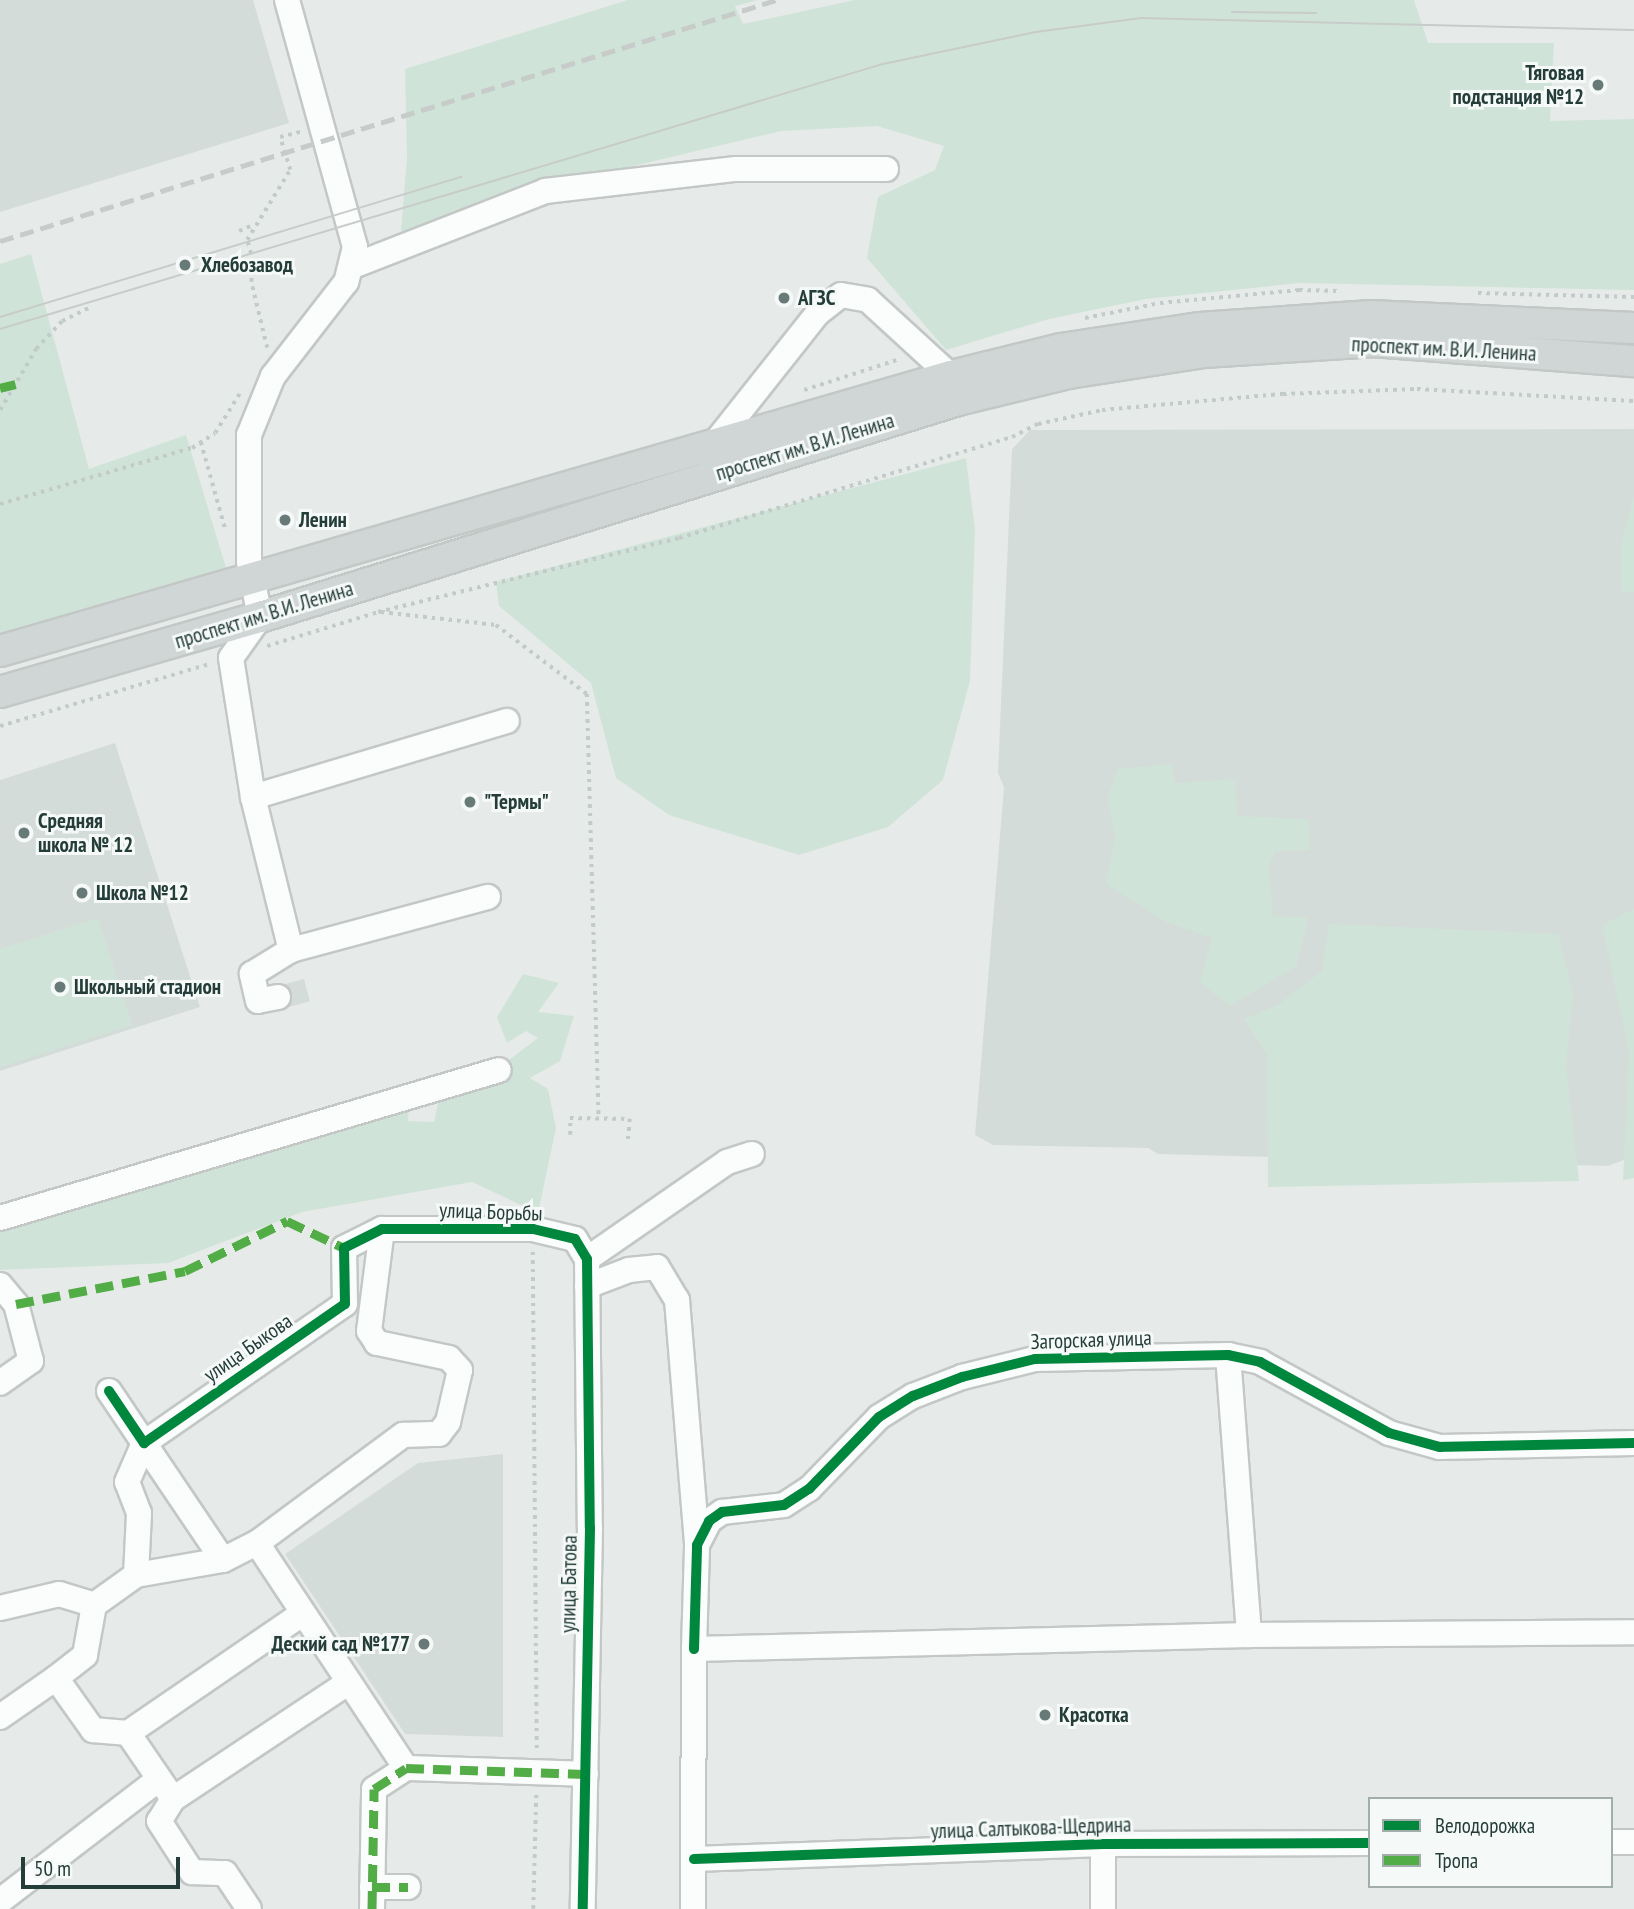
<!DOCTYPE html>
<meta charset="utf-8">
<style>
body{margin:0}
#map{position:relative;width:1634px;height:1909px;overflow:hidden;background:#e6ebe9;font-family:"PT Sans Narrow",sans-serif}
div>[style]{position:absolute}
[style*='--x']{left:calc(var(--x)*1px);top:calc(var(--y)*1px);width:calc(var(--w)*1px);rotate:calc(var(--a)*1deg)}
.built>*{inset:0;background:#d4dcd9;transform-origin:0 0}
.green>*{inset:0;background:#d0e3d8}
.path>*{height:3.5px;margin-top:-1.75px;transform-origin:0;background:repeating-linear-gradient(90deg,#c2cbc9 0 3.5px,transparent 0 8.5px)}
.roads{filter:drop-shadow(2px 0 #c3c8c6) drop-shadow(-2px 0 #c3c8c6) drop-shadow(0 2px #c3c8c6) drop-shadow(0 -2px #c3c8c6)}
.minor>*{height:24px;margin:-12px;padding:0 12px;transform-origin:12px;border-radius:12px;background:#fbfcfc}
.major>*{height:30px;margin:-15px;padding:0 15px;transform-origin:15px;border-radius:15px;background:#cfd6d5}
.tram>*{height:2px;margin:-1px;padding:0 1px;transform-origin:1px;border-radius:1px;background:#c7ccca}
.rail>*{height:5px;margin-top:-2.5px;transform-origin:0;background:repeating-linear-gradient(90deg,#c7ccca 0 14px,transparent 0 21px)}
.quiet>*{height:9px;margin-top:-4.5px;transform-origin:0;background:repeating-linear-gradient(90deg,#53ad46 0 18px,transparent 0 27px)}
.cycleway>*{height:10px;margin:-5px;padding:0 5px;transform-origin:5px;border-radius:5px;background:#00873e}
.dots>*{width:19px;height:19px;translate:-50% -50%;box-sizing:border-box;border:4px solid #f5f9f7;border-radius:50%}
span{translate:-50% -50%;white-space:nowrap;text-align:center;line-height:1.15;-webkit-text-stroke:6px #f5f9f7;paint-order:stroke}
.poi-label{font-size:21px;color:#243d39;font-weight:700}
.right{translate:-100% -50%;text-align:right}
.left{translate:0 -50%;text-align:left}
.street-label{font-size:21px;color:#243d39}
.legend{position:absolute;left:1368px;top:1797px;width:245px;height:91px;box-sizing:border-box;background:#f5f9f7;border:2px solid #a1aeab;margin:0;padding:9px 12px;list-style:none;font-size:21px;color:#243d39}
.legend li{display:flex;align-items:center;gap:14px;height:35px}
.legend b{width:35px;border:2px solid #a1aeab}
.scale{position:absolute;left:21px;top:1857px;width:159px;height:32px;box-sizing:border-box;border:4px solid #243d39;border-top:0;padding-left:9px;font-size:21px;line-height:24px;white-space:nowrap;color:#243d39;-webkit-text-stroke:5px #f5f9f7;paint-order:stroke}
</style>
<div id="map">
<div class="built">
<div style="clip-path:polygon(0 0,253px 0,289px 123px,0 212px)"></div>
<div style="clip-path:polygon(1634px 429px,1634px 1156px,1608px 1166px,1158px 1154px,1148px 1148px,993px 1145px,975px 1135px,1004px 787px,998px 773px,1012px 449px,1030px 430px)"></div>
<div style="clip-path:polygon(115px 743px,200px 1007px,0 1071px,0 780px)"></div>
<div style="left:304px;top:979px;width:23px;height:29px;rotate:75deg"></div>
<div style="clip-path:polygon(503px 1454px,503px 1737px,405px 1734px,285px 1554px,418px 1463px)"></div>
</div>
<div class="green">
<div style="clip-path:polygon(628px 0,758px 0,735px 6px,743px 24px,855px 0,1414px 0,1428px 43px,1554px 43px,1550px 121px,1634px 119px,1634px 290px,1300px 283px,1146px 299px,1049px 319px,946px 350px,867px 258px,878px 197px,935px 170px,944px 146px,877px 126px,781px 131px,549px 186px,400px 245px,407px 156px,405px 69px)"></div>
<div style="clip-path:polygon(31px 254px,89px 469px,186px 435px,226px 568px,0 633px,0 264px)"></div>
<div style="clip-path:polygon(966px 458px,975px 529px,970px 681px,943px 780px,888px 827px,799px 855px,669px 815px,616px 778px,591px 683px,499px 606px,496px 582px)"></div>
<div style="clip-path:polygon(1634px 497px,1634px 592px,1621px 591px,1621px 544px)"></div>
<div style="clip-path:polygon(1172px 764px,1175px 783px,1235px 779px,1237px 816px,1308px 819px,1310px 850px,1275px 851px,1269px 865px,1273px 916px,1308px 918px,1296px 966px,1230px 1006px,1200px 982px,1212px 938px,1166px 922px,1106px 884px,1115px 836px,1107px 798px,1118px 769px)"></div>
<div style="clip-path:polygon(1634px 909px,1634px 1178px,1623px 1180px,1629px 1052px,1602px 925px)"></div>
<div style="clip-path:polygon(98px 918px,132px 1025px,0 1067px,0 949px)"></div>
<div style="clip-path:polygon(1329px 924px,1558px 934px,1573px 994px,1566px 1066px,1579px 1181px,1268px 1187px,1267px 1054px,1244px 1019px,1278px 1005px,1322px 971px)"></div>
<div style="clip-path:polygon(523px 974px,559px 983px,538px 1012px,574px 1016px,560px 1061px,530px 1078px,548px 1089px,556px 1128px,538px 1213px,472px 1182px,302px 1212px,168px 1263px,0 1270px,0 1227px,409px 1105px,408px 1121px,434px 1122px,439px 1100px,508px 1076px,509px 1060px,538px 1038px,526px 1031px,507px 1043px,497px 1017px)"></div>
</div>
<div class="path">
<div style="--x:239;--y:231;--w:15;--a:-23"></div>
<div style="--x:1478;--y:293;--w:156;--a:1.5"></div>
<div style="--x:1085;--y:318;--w:76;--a:-11.3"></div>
<div style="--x:1160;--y:303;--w:140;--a:-5.3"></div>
<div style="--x:1299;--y:290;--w:42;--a:1.4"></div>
<div style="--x:267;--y:348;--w:68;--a:-103.6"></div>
<div style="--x:251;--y:282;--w:20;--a:-84"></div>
<div style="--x:253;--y:262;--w:23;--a:-105"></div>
<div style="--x:247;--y:240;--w:82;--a:-58.4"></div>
<div style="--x:290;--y:170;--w:34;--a:-107"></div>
<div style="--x:280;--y:137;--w:21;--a:-14"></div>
<div style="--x:804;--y:390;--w:101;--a:-17.9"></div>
<div style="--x:0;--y:410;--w:71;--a:-59.5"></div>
<div style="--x:36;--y:349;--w:38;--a:-47"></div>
<div style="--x:62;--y:321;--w:32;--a:-26"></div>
<div style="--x:201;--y:442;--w:89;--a:74.4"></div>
<div style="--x:0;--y:504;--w:200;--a:-16.3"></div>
<div style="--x:192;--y:448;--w:27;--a:-33"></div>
<div style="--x:215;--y:433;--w:47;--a:-58"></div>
<div style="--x:381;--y:612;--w:116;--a:6.4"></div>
<div style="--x:496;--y:625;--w:114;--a:37.2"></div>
<div style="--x:587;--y:694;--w:425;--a:88.4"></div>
<div style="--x:267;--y:646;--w:116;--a:-17"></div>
<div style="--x:378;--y:612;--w:310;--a:-13.8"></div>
<div style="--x:679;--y:538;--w:348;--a:-16.9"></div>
<div style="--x:1012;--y:437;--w:29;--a:-27"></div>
<div style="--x:1038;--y:424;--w:66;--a:-12.3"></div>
<div style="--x:1102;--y:410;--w:182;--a:-5.1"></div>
<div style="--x:1283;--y:394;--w:134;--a:-2.1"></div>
<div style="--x:1417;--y:389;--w:217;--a:3.2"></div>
<div style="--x:0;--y:726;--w:218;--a:-16.5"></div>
<div style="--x:570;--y:1135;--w:17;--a:-90"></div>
<div style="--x:570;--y:1118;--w:60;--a:1"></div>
<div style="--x:630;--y:1119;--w:21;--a:95"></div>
<div style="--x:533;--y:1252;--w:500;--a:89.54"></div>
<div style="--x:533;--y:1909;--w:114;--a:-88.5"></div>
</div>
<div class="roads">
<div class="minor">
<div style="--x:287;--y:0;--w:256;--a:74.6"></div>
<div style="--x:355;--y:247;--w:36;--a:104"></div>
<div style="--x:346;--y:282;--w:119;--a:127.8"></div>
<div style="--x:273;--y:376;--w:64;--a:112.1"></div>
<div style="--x:249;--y:435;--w:127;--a:90"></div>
<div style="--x:249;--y:562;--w:56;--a:78.7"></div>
<div style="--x:260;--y:617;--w:50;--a:125.3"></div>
<div style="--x:231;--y:658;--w:141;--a:81"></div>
<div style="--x:253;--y:797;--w:158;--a:76.1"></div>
<div style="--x:291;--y:950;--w:204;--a:-15.1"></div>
<div style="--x:353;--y:266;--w:206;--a:-21.3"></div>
<div style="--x:545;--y:191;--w:192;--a:-6.6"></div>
<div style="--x:736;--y:169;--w:150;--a:0"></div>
<div style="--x:714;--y:444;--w:167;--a:-51.6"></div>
<div style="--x:818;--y:313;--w:29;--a:-38"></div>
<div style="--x:841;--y:295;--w:27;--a:10"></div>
<div style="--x:868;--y:300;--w:113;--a:42.5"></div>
<div style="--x:253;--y:797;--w:265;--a:-16.7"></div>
<div style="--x:278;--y:997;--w:20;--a:169"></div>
<div style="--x:258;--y:1001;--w:28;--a:-103"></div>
<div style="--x:252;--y:974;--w:46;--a:-31.6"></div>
<div style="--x:0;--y:1218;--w:520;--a:-16.52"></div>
<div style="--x:587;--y:1259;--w:170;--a:-34.7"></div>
<div style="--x:727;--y:1162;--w:26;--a:-18"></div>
<div style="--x:0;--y:1285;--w:25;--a:50"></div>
<div style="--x:16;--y:1304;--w:59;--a:75.3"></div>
<div style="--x:31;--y:1361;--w:38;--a:145"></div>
<div style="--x:587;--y:1286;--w:45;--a:-20.9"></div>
<div style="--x:629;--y:1270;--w:28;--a:-6"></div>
<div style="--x:657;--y:1267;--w:39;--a:59"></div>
<div style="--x:677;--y:1300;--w:246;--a:85.3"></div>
<div style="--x:1228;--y:1355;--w:281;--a:85.7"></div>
<div style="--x:109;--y:1391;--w:63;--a:56.1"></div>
<div style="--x:144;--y:1443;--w:244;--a:-34.7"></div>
<div style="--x:345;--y:1304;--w:56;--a:-91"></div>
<div style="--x:344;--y:1248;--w:42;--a:-26.6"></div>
<div style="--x:382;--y:1229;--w:151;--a:0"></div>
<div style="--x:533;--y:1229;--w:43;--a:13.4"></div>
<div style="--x:575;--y:1239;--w:23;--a:59"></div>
<div style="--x:587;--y:1259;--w:269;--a:89.4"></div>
<div style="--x:590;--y:1528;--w:381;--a:91.1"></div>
<div style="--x:144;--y:1443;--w:141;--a:56"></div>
<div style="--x:223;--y:1560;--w:38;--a:-27"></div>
<div style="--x:257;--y:1543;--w:270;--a:56.5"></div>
<div style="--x:257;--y:1543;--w:182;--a:-36.5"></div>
<div style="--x:403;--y:1435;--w:36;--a:-2"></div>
<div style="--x:439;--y:1434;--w:15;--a:-53"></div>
<div style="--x:448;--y:1422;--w:53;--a:-77"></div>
<div style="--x:460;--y:1370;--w:16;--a:-133"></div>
<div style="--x:449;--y:1358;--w:74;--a:-168.2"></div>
<div style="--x:377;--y:1343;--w:14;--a:-124"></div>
<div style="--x:369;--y:1331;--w:103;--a:-82.7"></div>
<div style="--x:136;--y:1575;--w:62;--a:-87.2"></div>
<div style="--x:139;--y:1513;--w:33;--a:-111"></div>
<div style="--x:127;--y:1482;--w:43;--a:-66.4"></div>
<div style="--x:0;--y:1608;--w:61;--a:-13.3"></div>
<div style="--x:59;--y:1594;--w:37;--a:17"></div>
<div style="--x:694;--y:1649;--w:104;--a:-88.3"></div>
<div style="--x:697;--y:1545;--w:27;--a:-63"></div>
<div style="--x:709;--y:1521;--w:16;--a:-35"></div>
<div style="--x:722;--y:1512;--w:62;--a:-6.4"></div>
<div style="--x:784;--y:1505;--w:30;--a:-33"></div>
<div style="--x:809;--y:1489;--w:100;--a:-45.8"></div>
<div style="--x:879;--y:1417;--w:40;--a:-32"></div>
<div style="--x:913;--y:1396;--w:53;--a:-21.2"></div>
<div style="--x:962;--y:1377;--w:75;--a:-13.9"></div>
<div style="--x:1035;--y:1359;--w:193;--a:-1.2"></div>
<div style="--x:1228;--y:1355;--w:33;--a:12"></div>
<div style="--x:1260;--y:1362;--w:147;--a:28.8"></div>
<div style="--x:1389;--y:1433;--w:53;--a:15.4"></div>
<div style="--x:1440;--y:1447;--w:194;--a:-1.2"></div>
<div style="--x:56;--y:1678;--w:37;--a:-38"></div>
<div style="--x:85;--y:1655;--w:51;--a:-79.8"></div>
<div style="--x:94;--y:1605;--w:52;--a:-35.5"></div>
<div style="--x:136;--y:1575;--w:88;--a:-9.8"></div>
<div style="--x:0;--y:1717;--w:68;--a:-34.9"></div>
<div style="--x:56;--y:1678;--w:64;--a:54.6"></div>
<div style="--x:93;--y:1730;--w:35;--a:5"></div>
<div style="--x:128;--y:1733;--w:80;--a:55.7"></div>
<div style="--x:173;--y:1799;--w:26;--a:122"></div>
<div style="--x:159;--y:1821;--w:61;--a:57.1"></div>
<div style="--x:192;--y:1872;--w:33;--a:2"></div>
<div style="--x:225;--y:1873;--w:43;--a:56.3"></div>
<div style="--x:128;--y:1733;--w:212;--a:-34.4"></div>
<div style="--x:173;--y:1799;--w:211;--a:-33.6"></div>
<div style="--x:1611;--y:1842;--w:23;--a:0"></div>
<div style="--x:694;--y:1859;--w:409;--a:-2.1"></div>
<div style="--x:1103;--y:1844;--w:267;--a:-0.2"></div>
<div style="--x:372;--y:1887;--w:36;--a:0"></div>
<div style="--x:0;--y:1901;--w:200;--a:-37.5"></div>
<div style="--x:372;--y:1909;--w:120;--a:-89"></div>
<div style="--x:374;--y:1789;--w:38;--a:-33"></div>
<div style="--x:406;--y:1768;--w:180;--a:1.9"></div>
<div style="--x:693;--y:1909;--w:260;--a:-89.8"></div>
<div style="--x:694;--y:1649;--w:555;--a:-1.44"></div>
<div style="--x:1249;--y:1635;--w:385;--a:-0.4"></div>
<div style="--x:1103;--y:1909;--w:65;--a:-90"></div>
</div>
<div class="major">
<div style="--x:0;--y:651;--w:990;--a:-16.13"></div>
<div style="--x:951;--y:376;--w:113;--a:-13.8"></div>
<div style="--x:1061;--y:349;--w:141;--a:-8.6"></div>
<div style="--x:1200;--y:328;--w:171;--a:-4"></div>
<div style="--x:1371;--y:316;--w:263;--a:2.6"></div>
<div style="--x:0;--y:692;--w:271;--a:-16.1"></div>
<div style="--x:260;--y:617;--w:731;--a:-17.27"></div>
<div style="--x:958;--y:400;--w:114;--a:-13.7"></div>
<div style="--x:1069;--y:373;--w:137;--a:-8.8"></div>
<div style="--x:1204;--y:352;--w:168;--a:-3.7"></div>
<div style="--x:1372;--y:341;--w:263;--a:4.4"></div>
</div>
</div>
<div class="tram">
<div style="--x:1232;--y:12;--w:84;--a:0.7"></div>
<div style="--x:0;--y:317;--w:482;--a:-16.9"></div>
<div style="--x:0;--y:329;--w:922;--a:-16.71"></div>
<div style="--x:883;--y:64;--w:156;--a:-11.8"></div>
<div style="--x:1036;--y:32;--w:106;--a:-7.6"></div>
<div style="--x:1141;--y:18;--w:493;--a:1.4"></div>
</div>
<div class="rail">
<div style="--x:0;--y:241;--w:813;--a:-17.25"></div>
</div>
<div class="quiet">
<div style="--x:0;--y:388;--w:16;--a:-14"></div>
<div style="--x:16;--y:1304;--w:172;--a:-11"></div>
<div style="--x:185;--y:1271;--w:114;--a:-26.1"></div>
<div style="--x:287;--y:1221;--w:63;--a:25.3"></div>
<div style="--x:372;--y:1887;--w:36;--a:0"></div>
<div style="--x:372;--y:1909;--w:120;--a:-89"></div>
<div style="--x:374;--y:1789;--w:38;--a:-33"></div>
<div style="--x:406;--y:1768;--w:180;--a:1.9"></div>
</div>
<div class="cycleway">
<div style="--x:109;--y:1391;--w:63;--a:56.1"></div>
<div style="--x:144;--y:1443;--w:244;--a:-34.7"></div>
<div style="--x:345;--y:1304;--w:56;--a:-91"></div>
<div style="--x:344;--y:1248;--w:42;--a:-26.6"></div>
<div style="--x:382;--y:1229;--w:151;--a:0"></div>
<div style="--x:533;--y:1229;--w:43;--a:13.4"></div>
<div style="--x:575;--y:1239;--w:23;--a:59"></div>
<div style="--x:587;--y:1259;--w:269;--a:89.4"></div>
<div style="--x:590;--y:1528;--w:381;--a:91.1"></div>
<div style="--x:694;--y:1649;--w:104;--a:-88.3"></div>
<div style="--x:697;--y:1545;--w:27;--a:-63"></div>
<div style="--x:709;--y:1521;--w:16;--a:-35"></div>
<div style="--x:722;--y:1512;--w:62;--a:-6.4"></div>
<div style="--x:784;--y:1505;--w:30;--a:-33"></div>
<div style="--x:809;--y:1489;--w:100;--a:-45.8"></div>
<div style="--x:879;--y:1417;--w:40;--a:-32"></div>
<div style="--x:913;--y:1396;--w:53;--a:-21.2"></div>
<div style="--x:962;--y:1377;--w:75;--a:-13.9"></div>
<div style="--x:1035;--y:1359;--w:193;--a:-1.2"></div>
<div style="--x:1228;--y:1355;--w:33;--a:12"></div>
<div style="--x:1260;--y:1362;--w:147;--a:28.8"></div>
<div style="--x:1389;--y:1433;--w:53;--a:15.4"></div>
<div style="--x:1440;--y:1447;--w:194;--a:-1.2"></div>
<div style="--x:694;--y:1859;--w:409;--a:-2.1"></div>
<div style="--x:1103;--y:1844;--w:267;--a:-0.2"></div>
</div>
<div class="dots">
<div style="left:1598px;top:85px;background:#687a77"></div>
<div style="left:185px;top:265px;background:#687a77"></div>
<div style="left:784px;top:298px;background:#687a77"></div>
<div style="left:285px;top:520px;background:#687a77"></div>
<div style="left:470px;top:802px;background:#687a77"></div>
<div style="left:24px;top:833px;background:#687a77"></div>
<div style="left:82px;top:893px;background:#687a77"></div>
<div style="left:60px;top:987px;background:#687a77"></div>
<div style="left:424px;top:1644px;background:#687a77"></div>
<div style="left:1045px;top:1715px;background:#687a77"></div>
</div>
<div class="poi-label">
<span class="right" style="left:1584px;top:85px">Тяговая<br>подстанция №12</span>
<span class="left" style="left:201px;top:265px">Хлебозавод</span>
<span class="left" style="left:798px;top:298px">АГЗС</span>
<span class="left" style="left:299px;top:520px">Ленин</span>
<span class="left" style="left:484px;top:802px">"Термы"</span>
<span class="left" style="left:38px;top:833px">Средняя<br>школа № 12</span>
<span class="left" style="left:96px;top:893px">Школа №12</span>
<span class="left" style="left:74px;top:987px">Школьный стадион</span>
<span class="right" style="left:410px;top:1644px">Деский сад №177</span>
<span class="left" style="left:1059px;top:1715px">Красотка</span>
</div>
<div class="street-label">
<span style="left:1444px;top:349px;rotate:3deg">проспект им. В.И. Ленина</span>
<span style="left:805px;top:447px;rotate:-17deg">проспект им. В.И. Ленина</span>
<span style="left:264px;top:615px;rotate:-17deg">проспект им. В.И. Ленина</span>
<span style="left:491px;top:1212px;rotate:2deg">улица Борьбы</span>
<span style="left:1091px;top:1340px;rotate:-2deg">Загорская улица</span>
<span style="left:248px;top:1348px;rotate:-35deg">улица Быкова</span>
<span style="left:569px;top:1584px;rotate:-89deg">улица Батова</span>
<span style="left:1031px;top:1828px;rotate:-2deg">улица Салтыкова-Щедрина</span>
</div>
<ul class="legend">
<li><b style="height:9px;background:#00873e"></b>Велодорожка</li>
<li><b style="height:9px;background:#53ad46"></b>Тропа</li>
</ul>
<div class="scale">50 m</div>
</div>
